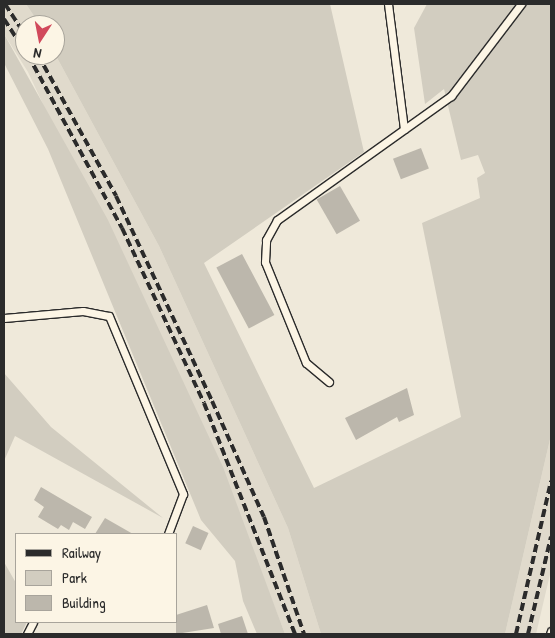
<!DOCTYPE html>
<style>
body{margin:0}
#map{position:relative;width:555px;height:638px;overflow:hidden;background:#efe9da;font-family:"Patrick Hand",sans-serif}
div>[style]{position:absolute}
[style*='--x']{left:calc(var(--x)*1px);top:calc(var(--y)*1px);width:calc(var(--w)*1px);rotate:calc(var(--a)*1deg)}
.built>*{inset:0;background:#e0dacc}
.green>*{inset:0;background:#d2cdc0}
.building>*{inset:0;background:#bcb7ac;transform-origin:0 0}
.roads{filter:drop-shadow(1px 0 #2b2b2b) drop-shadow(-1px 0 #2b2b2b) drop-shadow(0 1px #2b2b2b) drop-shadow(0 -1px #2b2b2b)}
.lane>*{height:7px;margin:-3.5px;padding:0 3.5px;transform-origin:3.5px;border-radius:3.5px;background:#fcf5e5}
.rail>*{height:4px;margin-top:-2px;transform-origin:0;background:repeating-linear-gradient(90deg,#2b2b2b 0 8px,transparent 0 12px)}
span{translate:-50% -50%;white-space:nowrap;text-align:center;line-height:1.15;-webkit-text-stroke:4px #fcf5e5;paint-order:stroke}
.frame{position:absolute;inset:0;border:5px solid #2b2b2b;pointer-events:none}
.legend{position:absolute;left:15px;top:533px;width:162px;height:90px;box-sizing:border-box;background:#fcf5e5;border:1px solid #a8a49b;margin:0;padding:6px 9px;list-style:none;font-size:15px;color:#2b2b2b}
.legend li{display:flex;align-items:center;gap:10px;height:25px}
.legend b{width:25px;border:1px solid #a8a49b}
.north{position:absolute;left:15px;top:15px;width:50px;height:50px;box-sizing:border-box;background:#fcf5e5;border:1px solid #a8a49b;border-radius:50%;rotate:191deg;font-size:14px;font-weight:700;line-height:20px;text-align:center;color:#2b2b2b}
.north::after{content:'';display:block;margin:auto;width:18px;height:22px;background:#d1495b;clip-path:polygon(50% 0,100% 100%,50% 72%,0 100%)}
</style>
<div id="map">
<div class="built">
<div style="clip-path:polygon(4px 4px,26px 4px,40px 25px,25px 25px,25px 55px,55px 54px,159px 246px,288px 528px,321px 634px,285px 634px,260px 569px,28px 72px,4px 34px)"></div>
<div style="clip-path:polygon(551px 435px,551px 570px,536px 634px,505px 634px)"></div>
</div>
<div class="green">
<div style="clip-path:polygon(26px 4px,330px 4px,364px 152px,204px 263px,314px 488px,461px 417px,422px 223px,480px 198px,477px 178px,485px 173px,478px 155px,461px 160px,444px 89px,425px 104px,414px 28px,427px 4px,551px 4px,551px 435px,505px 634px,321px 634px,288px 528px,159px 246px,55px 54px,55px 25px,40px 25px)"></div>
<div style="clip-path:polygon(4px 34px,108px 220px,223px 467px,285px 634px,257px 634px,243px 601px,235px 561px,201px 520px,48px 149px,4px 63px)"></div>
<div style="clip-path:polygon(4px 373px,51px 427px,163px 518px,15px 436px,4px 461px)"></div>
<div style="clip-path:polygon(4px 562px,16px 583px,16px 622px,27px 622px,21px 634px,4px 634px)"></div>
</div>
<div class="building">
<div style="left:421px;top:148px;width:22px;height:30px;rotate:69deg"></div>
<div style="left:340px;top:186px;width:40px;height:27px;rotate:60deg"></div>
<div style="left:242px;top:254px;width:69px;height:29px;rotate:62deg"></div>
<div style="clip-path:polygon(407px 388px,414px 415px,399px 422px,397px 417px,356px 440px,345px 418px)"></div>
<div style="clip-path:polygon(41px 487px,92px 517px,85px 529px,73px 522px,69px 530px,61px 525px,58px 529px,38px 517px,44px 507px,34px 500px)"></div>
<div style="clip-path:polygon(105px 518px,133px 534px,95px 534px)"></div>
<div style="left:193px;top:526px;width:17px;height:19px;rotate:24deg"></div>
<div style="clip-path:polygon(207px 605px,214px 628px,176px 634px,176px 615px)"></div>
<div style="clip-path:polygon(242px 616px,248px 634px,221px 634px,218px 624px)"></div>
</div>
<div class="roads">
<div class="lane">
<div style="--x:388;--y:4;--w:126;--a:82.7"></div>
<div style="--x:4;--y:318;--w:79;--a:-5.1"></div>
<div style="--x:83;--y:311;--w:26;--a:11"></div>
<div style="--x:109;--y:316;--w:193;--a:67.4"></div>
<div style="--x:183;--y:494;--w:43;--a:110.6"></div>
<div style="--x:329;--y:382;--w:30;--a:-140"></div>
<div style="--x:306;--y:363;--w:109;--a:-112.1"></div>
<div style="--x:265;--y:262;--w:22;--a:-87"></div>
<div style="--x:266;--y:240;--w:23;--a:-61"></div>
<div style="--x:277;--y:220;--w:214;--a:-35.5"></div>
<div style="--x:451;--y:96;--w:116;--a:-52.7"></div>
<div style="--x:27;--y:634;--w:13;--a:-63"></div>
<div style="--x:550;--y:634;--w:3;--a:-72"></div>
</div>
</div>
<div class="rail">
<div style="--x:5;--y:4;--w:37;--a:57"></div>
<div style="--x:4;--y:19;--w:38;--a:57"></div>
<div style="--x:28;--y:55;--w:197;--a:61.5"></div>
<div style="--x:122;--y:228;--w:193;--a:64.9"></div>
<div style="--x:204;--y:403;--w:248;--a:68.5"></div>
<div style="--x:38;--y:55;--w:161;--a:61"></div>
<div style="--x:116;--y:196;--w:226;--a:64.9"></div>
<div style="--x:212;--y:401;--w:127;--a:65.9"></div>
<div style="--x:264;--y:517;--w:124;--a:71.1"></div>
<div style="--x:516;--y:634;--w:157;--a:-77.1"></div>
<div style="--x:528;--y:634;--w:100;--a:-76.7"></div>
</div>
<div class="frame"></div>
<ul class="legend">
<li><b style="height:6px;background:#2b2b2b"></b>Railway</li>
<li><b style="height:14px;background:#d2cdc0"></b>Park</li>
<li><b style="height:14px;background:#bcb7ac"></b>Building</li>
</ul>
<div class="north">N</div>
</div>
